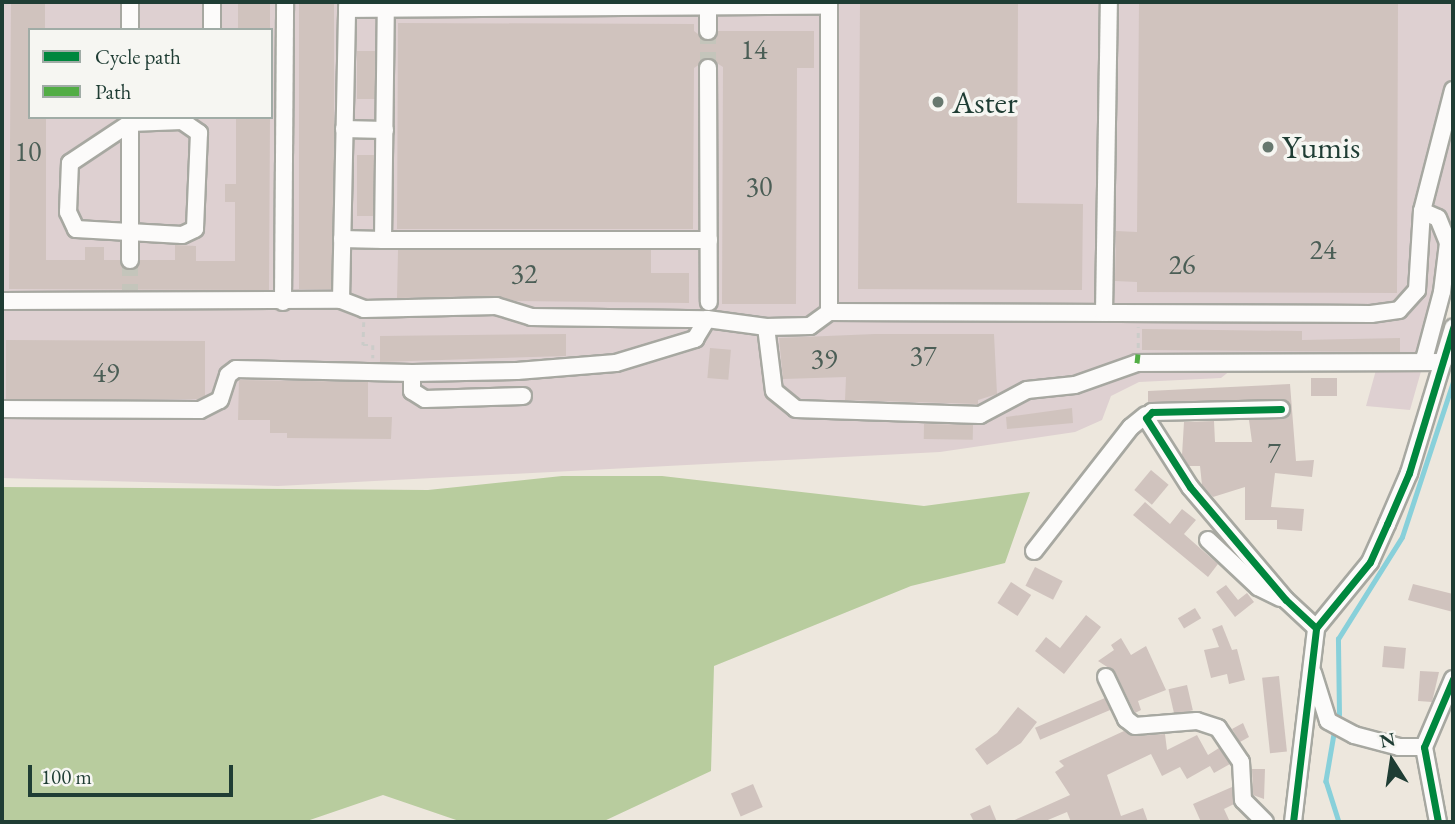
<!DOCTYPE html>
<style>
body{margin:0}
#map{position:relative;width:1455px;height:824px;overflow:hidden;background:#ede7dd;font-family:"EB Garamond",serif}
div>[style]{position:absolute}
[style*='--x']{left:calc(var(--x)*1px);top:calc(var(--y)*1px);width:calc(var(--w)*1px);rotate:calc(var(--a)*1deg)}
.industrial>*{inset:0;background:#ded0d1}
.forest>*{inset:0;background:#b8cc9e}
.stream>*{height:4.5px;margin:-2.25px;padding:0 2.25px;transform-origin:2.25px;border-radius:2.25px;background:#88d0da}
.building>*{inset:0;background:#d0c3be;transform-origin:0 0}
.minor-tunnel>*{height:16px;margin-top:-8px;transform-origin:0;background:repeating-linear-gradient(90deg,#c4c5bb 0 16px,transparent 0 24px)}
.path>*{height:2.5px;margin-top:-1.25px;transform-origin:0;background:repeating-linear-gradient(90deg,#cbccc9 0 5px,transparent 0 10px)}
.roads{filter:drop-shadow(2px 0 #a7a8a1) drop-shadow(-2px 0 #a7a8a1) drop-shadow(0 2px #a7a8a1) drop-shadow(0 -2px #a7a8a1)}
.minor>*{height:16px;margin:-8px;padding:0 8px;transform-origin:8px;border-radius:8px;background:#fcfbfa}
.quiet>*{height:5px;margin-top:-2.5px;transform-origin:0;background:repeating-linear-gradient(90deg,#52ad45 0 10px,transparent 0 15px)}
.cycleway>*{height:7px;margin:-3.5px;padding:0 3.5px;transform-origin:3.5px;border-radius:3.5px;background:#00873e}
.dots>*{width:19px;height:19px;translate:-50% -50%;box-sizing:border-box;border:4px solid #f6f6f2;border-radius:50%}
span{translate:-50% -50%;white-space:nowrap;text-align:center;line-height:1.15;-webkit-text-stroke:7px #f6f6f2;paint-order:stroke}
.number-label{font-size:28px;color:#4b5e56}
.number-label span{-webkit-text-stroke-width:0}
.poi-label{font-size:32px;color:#1f3d34}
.left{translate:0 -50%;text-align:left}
.frame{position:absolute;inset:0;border:4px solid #1f3d34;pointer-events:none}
.legend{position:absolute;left:28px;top:28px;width:245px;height:91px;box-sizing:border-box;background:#f6f6f2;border:2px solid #a0aca6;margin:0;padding:9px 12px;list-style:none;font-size:21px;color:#1f3d34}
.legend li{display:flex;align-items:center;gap:14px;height:35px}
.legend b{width:35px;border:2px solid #a0aca6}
.north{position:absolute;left:1357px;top:726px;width:70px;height:70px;-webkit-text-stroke:5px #f6f6f2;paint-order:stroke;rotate:348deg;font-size:19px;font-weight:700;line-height:28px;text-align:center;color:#1f3d34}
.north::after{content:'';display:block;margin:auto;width:24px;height:32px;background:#1f3d34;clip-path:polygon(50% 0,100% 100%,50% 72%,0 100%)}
.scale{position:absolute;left:28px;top:765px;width:205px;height:32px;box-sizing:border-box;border:4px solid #1f3d34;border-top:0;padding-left:9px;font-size:21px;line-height:24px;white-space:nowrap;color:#1f3d34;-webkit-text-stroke:5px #f6f6f2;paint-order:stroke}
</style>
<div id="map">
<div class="industrial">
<div style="clip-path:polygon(evenodd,2px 2px,1453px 2px,1453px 259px,1410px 410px,1366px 406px,1376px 370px,1231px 370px,1221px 378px,1139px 382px,1111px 396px,1102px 420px,1075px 432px,940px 452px,278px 486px,2px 478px,2px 2px,30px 30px,271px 30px,271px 117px,30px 117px,30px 30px)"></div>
</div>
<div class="forest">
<div style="clip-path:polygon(562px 476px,662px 476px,924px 506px,1030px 492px,1005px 563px,911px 586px,714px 666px,711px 771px,602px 822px,462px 822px,383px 795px,304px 822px,2px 822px,2px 487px,428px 490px)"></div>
</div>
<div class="stream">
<div style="--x:1339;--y:715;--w:76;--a:-90.8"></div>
<div style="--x:1338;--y:639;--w:120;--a:-57.9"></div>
<div style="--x:1402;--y:537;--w:163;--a:-71.8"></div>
<div style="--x:1334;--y:734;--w:48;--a:99.7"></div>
<div style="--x:1326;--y:781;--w:43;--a:72.4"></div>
</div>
<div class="building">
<div style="clip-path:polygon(11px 2px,45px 2px,45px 30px,30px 30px,30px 117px,46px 117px,46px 260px,85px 260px,85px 247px,104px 247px,104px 260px,120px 260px,131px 270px,140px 260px,175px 260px,175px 245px,196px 246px,196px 261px,235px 261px,235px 202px,225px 202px,225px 184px,236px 184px,236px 117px,270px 117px,269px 290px,9px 289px)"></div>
<div style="left:238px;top:2px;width:32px;height:28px"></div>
<div style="left:299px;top:2px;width:35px;height:287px"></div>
<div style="clip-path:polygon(860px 2px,1018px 2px,1017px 203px,1083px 204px,1082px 290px,858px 289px)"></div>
<div style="clip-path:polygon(1139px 2px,1398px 2px,1397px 293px,1137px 292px,1137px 282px,1115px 281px,1116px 231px,1137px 232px)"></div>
<div style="clip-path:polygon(398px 23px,694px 24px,694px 31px,707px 41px,718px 31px,814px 31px,814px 68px,797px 68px,796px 304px,722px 304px,723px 67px,709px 58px,694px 68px,693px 229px,397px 229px)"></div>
<div style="left:357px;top:51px;width:18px;height:48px"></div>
<div style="left:357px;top:155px;width:17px;height:61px"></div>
<div style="clip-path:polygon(398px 250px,651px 250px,651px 273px,689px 273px,689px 303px,516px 301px,496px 296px,397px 298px)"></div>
<div style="clip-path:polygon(1142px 329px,1302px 331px,1302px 340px,1400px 338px,1400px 352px,1142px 350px)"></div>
<div style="clip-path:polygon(566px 334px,566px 356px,380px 362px,380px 336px)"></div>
<div style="clip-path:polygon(875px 334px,994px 334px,997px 394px,978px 400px,978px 404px,845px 400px,846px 377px,783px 379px,779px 338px)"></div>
<div style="clip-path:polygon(6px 340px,205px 341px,205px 396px,198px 399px,6px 399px)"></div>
<div style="left:710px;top:348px;width:21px;height:30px;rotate:5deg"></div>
<div style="left:1337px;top:378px;width:18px;height:26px;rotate:90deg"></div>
<div style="clip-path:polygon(239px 380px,368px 382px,368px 417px,392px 417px,391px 439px,287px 438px,287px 433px,270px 433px,270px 420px,238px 420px)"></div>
<div style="clip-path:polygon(1290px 384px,1296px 461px,1314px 460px,1312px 477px,1275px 473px,1271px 507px,1304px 509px,1302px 531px,1277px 529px,1277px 520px,1245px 520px,1245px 487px,1213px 497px,1202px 485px,1200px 466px,1189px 466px,1182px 455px,1184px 422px,1214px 421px,1215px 442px,1252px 442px,1249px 420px,1286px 418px,1291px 409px,1287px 400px,1148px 403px,1148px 391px)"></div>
<div style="clip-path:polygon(1072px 408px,1073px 423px,1007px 429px,1006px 417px)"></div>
<div style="left:924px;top:424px;width:49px;height:15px;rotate:1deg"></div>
<div style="left:1151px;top:470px;width:23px;height:26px;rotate:40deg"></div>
<div style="clip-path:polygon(1145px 502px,1170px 524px,1182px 509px,1196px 520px,1184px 534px,1218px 564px,1208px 577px,1133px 515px)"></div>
<div style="left:1035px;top:567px;width:31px;height:21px;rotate:27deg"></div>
<div style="left:1011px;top:582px;width:24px;height:25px;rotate:33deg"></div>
<div style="clip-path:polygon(1413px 584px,1453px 594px,1453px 612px,1408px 600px)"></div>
<div style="clip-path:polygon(1226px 585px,1238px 600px,1247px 593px,1254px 602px,1235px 617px,1216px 592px)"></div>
<div style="left:1195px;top:608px;width:12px;height:20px;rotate:59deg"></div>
<div style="clip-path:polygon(1086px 615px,1101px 627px,1064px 674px,1035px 651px,1046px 637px,1060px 648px)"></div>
<div style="clip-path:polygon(1222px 625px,1232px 650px,1237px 649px,1245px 680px,1229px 684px,1227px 674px,1211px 678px,1204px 650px,1219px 647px,1212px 629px)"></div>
<div style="clip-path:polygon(1121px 638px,1131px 655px,1146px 646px,1166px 690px,1138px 701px,1141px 710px,1135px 713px,1115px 672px,1098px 661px,1114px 650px,1111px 645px)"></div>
<div style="left:1384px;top:646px;width:22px;height:21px;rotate:5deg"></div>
<div style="clip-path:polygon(1420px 671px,1439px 672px,1432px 702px,1418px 701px)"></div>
<div style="left:1279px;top:676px;width:76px;height:17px;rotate:84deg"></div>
<div style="left:1187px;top:685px;width:26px;height:19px;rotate:77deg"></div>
<div style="left:1105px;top:698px;width:13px;height:76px;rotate:67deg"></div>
<div style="clip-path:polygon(1018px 707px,1037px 722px,1021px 743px,987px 765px,975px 749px,997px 733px)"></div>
<div style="clip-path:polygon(1243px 723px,1249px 737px,1240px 742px,1232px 729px)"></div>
<div style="clip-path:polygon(1124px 731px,1136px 736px,1165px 734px,1167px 750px,1197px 735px,1208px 755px,1219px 748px,1230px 764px,1214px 773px,1210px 766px,1187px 779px,1180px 767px,1162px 776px,1151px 754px,1107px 775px,1121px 816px,1143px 808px,1148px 822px,1071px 822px,1067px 812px,1043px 822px,1010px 822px,1070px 795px,1055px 772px,1064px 766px,1059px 761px)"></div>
<div style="clip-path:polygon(1252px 769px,1265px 769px,1264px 799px,1253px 795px)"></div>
<div style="left:753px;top:784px;width:25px;height:24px;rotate:67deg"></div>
<div style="clip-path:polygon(1232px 787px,1234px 804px,1224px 809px,1230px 822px,1201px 822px,1193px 804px)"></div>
<div style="clip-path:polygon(990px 805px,997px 822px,974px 822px,970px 814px)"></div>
</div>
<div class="minor-tunnel">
<div style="--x:708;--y:68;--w:37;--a:-90"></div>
<div style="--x:130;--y:260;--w:30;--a:90"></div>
</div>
<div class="path">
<div style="--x:364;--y:322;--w:23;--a:92"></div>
<div style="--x:363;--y:345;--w:10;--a:0"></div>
<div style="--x:373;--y:345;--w:13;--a:90"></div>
<div style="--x:1138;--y:348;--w:21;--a:-90"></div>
</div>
<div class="roads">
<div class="minor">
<div style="--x:130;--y:2;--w:28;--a:90"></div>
<div style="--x:347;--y:9;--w:482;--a:-0.4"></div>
<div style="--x:212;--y:30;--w:28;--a:-90"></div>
<div style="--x:708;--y:31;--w:25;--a:-90"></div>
<div style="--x:708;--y:68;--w:234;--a:89.8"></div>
<div style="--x:182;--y:121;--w:21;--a:35"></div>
<div style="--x:199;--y:133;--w:96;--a:92.4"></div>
<div style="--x:195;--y:229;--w:14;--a:155"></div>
<div style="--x:182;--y:235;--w:106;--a:-176.8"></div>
<div style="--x:76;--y:229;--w:19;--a:-115"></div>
<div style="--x:68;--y:212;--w:49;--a:-87.7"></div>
<div style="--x:70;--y:163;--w:72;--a:-33.7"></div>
<div style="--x:130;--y:123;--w:52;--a:-2.2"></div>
<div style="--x:344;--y:129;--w:41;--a:1.4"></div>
<div style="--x:1422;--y:211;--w:17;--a:24"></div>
<div style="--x:1438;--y:218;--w:27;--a:68"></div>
<div style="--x:1448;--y:243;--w:49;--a:97"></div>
<div style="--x:1442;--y:292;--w:66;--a:104.9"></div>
<div style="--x:1425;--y:356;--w:7;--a:56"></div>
<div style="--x:342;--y:239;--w:41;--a:1.4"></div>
<div style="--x:383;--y:240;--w:231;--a:-89.3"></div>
<div style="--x:383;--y:240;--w:326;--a:0"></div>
<div style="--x:130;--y:260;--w:143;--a:-90"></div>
<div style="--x:341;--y:300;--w:298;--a:-88.8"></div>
<div style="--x:2;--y:301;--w:339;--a:-0.2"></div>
<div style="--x:341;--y:300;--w:25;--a:21"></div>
<div style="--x:364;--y:309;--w:132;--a:-1.3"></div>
<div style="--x:496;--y:306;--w:37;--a:17"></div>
<div style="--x:531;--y:317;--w:176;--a:0.7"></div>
<div style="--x:707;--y:319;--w:60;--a:7.7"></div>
<div style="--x:766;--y:327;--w:44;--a:-1.3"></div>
<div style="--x:810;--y:326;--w:24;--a:-36"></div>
<div style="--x:829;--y:312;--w:310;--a:-90"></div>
<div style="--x:283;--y:302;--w:300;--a:-89.6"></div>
<div style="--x:829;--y:312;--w:542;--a:0.21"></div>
<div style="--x:1371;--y:314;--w:28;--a:-8"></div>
<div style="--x:1399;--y:310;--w:27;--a:-48"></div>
<div style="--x:1417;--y:290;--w:79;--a:-86.4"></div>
<div style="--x:1422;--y:211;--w:125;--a:-75.6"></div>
<div style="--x:1104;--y:313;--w:311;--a:-89.1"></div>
<div style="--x:766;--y:327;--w:64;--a:82.9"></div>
<div style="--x:774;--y:391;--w:28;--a:39"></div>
<div style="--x:796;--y:409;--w:184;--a:1.9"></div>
<div style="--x:980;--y:415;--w:53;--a:-28"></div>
<div style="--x:1027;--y:390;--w:48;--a:-5.9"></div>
<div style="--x:1075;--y:385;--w:66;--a:-19.5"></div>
<div style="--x:1137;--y:363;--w:306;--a:-0.2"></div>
<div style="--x:412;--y:373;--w:18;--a:90"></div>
<div style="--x:412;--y:391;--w:15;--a:32"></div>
<div style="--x:425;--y:399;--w:98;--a:-1.8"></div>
<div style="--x:2;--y:409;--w:198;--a:0.3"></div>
<div style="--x:200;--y:410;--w:22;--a:-27"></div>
<div style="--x:220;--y:400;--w:26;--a:-72"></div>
<div style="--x:228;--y:375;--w:10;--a:-37"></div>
<div style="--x:236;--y:369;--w:176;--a:1.3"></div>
<div style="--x:412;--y:373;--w:105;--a:-1.1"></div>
<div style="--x:517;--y:371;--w:99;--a:-4.6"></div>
<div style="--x:616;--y:363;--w:83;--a:-16.9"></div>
<div style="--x:695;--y:339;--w:23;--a:-59"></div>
<div style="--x:1281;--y:409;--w:129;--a:178.7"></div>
<div style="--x:1152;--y:412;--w:8;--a:135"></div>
<div style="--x:1146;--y:418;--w:82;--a:57.5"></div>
<div style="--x:1190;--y:487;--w:148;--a:49.7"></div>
<div style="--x:1286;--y:600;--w:41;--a:43"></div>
<div style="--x:1208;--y:540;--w:69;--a:43.2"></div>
<div style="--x:1258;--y:587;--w:25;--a:26"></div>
<div style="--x:1034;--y:551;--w:157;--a:-52"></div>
<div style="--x:1131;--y:427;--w:19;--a:-39"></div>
<div style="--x:1313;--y:673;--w:50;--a:72.6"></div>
<div style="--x:1328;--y:721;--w:30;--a:28"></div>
<div style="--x:1354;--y:735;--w:47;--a:14.9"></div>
<div style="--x:1399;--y:747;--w:25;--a:0"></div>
<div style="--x:1106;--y:677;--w:47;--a:64.5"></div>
<div style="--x:1126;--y:719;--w:11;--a:38"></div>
<div style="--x:1135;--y:726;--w:62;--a:-4.6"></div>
<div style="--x:1197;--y:721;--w:22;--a:18"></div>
<div style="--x:1218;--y:728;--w:41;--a:55.9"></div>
<div style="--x:1241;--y:762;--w:38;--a:87"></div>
<div style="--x:1243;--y:800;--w:31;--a:45"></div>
<div style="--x:1293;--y:822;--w:195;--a:-83.2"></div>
<div style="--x:1316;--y:628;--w:85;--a:-50.7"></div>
<div style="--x:1370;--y:562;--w:42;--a:-65.9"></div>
<div style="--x:1387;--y:524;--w:56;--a:-66.7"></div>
<div style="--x:1409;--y:473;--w:152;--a:-73.1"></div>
<div style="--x:1438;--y:822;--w:76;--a:-100.6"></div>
<div style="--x:1424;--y:747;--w:74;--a:-66.9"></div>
</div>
</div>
<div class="quiet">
<div style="--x:1137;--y:363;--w:9;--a:-84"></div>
</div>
<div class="cycleway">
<div style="--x:1281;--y:409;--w:129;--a:178.7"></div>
<div style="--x:1152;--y:412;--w:8;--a:135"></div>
<div style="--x:1146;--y:418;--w:82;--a:57.5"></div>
<div style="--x:1190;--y:487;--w:148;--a:49.7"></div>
<div style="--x:1286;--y:600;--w:41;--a:43"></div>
<div style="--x:1293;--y:822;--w:195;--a:-83.2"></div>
<div style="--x:1316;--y:628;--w:85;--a:-50.7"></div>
<div style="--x:1370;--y:562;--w:42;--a:-65.9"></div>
<div style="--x:1387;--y:524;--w:56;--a:-66.7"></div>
<div style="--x:1409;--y:473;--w:152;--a:-73.1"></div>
<div style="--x:1438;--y:822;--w:76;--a:-100.6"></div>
<div style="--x:1424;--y:747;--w:74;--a:-66.9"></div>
</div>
<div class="dots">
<div style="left:938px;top:102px;background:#67786f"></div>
<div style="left:1268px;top:147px;background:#67786f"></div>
</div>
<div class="number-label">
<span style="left:754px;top:49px">14</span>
<span style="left:28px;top:151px">10</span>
<span style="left:759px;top:186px">30</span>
<span style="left:1323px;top:249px">24</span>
<span style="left:1182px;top:264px">26</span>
<span style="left:524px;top:273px">32</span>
<span style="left:923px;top:355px">37</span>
<span style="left:824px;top:358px">39</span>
<span style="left:106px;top:372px">49</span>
<span style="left:1274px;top:452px">7</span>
</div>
<div class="poi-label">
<span class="left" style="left:952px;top:102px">Aster</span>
<span class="left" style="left:1282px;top:147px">Yumis</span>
</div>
<div class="frame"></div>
<ul class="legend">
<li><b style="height:9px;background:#00873e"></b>Cycle path</li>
<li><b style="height:9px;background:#52ad45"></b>Path</li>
</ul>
<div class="north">N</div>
<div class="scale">100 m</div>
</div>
